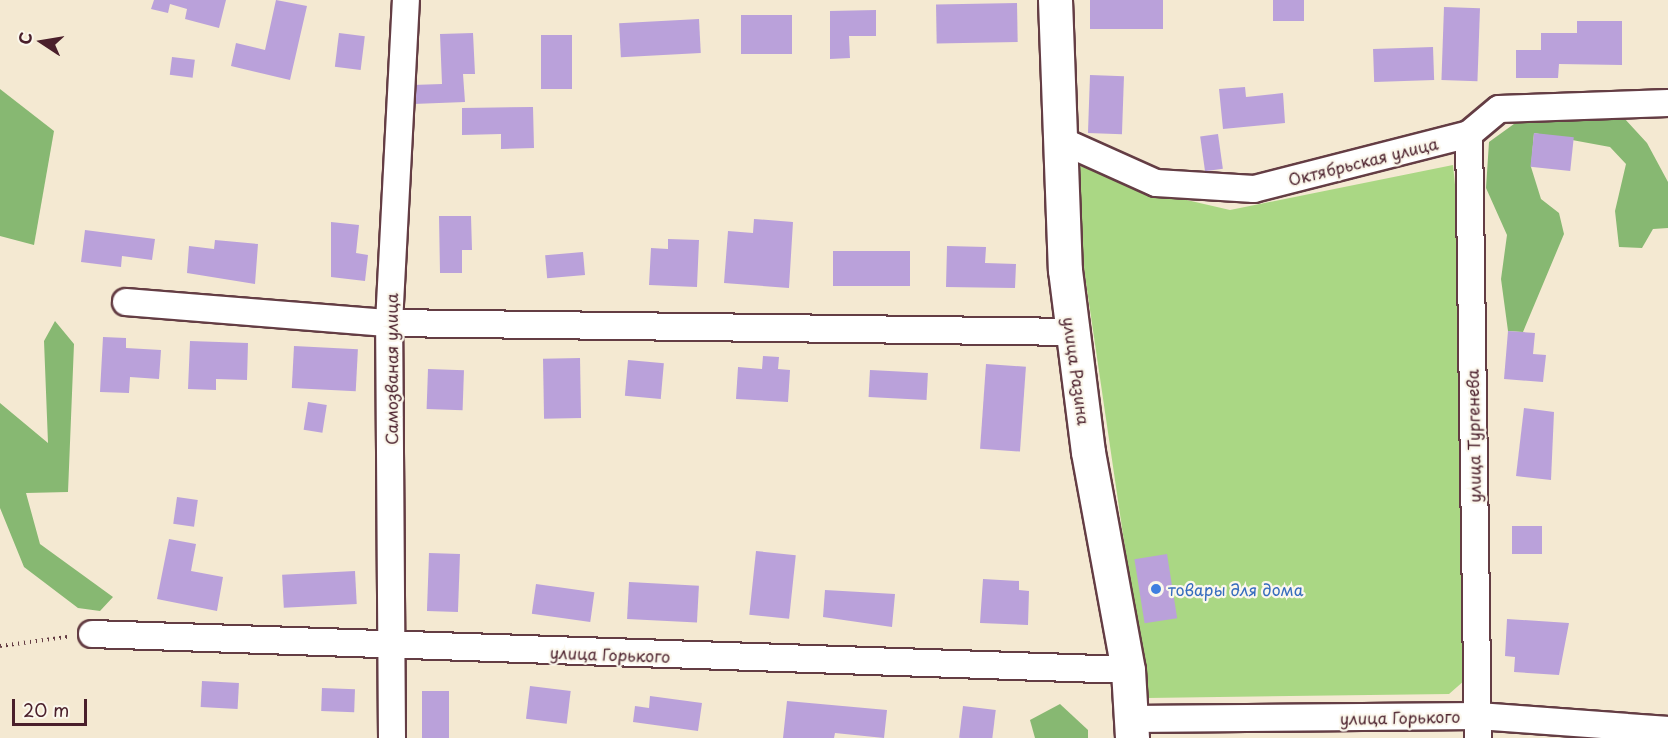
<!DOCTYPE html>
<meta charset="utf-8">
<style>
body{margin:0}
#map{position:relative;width:1668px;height:738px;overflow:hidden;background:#f4e9d2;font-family:"Playpen Sans",sans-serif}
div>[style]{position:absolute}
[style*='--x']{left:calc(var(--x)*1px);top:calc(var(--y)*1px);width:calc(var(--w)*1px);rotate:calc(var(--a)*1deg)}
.green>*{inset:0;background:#aad784}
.forest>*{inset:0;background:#87b872}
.building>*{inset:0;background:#baa1da;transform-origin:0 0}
.path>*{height:4px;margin-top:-2px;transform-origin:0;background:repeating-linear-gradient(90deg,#643d44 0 1.5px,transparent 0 6px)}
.roads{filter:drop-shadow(2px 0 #643d44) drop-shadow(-2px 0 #643d44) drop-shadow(0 2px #643d44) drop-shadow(0 -2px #643d44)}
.street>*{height:26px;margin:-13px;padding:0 13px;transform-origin:13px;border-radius:13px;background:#fff}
.secondary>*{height:33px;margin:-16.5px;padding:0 16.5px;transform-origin:16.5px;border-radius:16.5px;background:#fff}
.dots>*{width:16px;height:16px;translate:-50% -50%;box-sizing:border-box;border:3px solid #fbf7ec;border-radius:50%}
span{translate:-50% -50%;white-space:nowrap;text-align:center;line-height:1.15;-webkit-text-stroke:4.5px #fbf7ec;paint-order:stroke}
.street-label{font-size:16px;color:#4a1f2b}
.shop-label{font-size:16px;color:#366cbe}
.left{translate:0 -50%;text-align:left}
.north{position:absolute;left:12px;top:12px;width:60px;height:60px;-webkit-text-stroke:4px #fbf7ec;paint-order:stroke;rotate:282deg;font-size:16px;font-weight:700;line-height:24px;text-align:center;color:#4a1f2b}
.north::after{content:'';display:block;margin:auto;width:21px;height:27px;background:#4a1f2b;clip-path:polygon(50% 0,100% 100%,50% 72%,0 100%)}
.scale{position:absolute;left:12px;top:699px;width:75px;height:27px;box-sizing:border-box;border:3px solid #4a1f2b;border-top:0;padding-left:8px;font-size:18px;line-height:21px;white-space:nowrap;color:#4a1f2b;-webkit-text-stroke:4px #fbf7ec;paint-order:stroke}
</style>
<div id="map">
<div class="green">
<div style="clip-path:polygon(1068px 160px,1152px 192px,1230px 210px,1453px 165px,1459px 224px,1465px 680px,1449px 694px,1147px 698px)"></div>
</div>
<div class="forest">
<div style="clip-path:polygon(0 89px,54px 131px,34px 245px,0 236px)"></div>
<div style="clip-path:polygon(1525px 116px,1624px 118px,1647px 143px,1668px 182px,1668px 228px,1653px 229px,1642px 248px,1619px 247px,1615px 211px,1626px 164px,1610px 147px,1534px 133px,1531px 167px,1541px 199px,1559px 213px,1564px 234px,1523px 332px,1508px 331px,1501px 279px,1507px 235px,1486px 188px,1489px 142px)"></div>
<div style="clip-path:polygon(55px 321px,74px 344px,68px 492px,26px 493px,40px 544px,113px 597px,100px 611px,78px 608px,24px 567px,0 508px,0 403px,48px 443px,44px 341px)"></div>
<div style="clip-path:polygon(1060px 704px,1088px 730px,1088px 738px,1035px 738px,1030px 720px)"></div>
</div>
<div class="building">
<div style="clip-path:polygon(154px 0,226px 0,219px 28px,185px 19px,187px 9px,170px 4px,168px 13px,151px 9px)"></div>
<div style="clip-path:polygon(276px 0,307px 6px,290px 80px,231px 66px,236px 43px,265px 50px)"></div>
<div style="left:1090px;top:0;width:73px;height:29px"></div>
<div style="left:1273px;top:0;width:31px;height:21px"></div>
<div style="left:1017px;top:3px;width:39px;height:81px;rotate:89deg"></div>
<div style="left:1444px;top:7px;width:36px;height:73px;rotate:2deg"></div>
<div style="clip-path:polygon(876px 10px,876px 36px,849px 36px,850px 58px,830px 59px,830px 11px)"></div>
<div style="left:741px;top:15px;width:51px;height:39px"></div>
<div style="left:699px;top:19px;width:34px;height:80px;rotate:87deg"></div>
<div style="clip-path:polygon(1577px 21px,1622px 21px,1622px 65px,1559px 64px,1558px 78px,1516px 78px,1516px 50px,1541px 50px,1541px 33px,1577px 33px)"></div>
<div style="left:339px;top:33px;width:26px;height:34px;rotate:7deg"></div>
<div style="clip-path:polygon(473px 33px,475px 74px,463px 74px,465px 102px,413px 104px,412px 85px,442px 84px,440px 34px)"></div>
<div style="left:541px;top:35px;width:31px;height:54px"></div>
<div style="left:1433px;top:47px;width:33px;height:60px;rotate:88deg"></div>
<div style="left:172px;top:57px;width:23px;height:18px;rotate:7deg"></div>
<div style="left:1090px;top:75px;width:34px;height:58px;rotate:2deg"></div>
<div style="clip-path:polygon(1245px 87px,1246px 97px,1283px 93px,1285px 123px,1223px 129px,1219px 89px)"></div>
<div style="clip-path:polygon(533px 107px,534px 148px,501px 149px,501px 134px,462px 135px,462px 108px)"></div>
<div style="left:1534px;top:133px;width:40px;height:34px;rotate:6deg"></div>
<div style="left:1218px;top:134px;width:35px;height:18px;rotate:82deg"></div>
<div style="clip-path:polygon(439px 216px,471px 216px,472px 250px,462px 250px,462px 273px,440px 273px)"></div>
<div style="clip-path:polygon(754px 219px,793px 222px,789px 288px,724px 283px,728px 231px,753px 233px)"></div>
<div style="clip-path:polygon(331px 222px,359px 225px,356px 253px,368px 255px,365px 281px,331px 277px)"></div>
<div style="clip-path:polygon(85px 230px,155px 239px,152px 260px,122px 256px,121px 267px,81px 262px)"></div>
<div style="clip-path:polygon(668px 239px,699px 240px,697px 287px,649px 285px,651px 248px,668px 249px)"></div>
<div style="clip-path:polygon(215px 240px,258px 244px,255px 284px,187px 273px,189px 246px,214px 249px)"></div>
<div style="clip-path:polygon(947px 246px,986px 247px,985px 263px,1016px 264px,1015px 288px,946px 287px)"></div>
<div style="left:833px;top:251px;width:77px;height:35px"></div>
<div style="left:583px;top:252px;width:23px;height:38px;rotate:85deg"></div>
<div style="clip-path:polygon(1508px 331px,1535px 333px,1533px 354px,1546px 355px,1543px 382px,1504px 379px)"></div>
<div style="clip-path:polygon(103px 337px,126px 338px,126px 348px,161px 350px,159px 379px,130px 377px,129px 393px,100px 392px)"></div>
<div style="clip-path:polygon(190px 341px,248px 343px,247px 380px,216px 379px,216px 390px,188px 389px)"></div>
<div style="left:294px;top:346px;width:64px;height:42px;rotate:3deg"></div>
<div style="clip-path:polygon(763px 356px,779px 357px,778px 369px,790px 370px,788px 402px,736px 399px,738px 367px,762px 369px)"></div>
<div style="left:580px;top:358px;width:60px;height:37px;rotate:89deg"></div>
<div style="left:628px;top:360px;width:36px;height:36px;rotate:5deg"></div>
<div style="left:986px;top:364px;width:40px;height:85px;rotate:4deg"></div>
<div style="left:428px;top:369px;width:36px;height:40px;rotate:2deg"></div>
<div style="left:870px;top:370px;width:58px;height:27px;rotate:3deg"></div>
<div style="left:308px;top:402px;width:19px;height:28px;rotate:9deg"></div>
<div style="clip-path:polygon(1524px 408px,1554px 412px,1551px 480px,1516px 476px)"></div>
<div style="left:177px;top:497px;width:21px;height:27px;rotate:8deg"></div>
<div style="left:1512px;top:526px;width:30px;height:28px"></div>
<div style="clip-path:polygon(169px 539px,196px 544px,191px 571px,223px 577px,217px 611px,157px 599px)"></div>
<div style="left:756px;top:551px;width:40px;height:64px;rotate:6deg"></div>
<div style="left:429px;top:553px;width:31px;height:58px;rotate:2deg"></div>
<div style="left:1167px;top:554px;width:65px;height:33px;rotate:81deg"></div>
<div style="left:355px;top:571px;width:33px;height:73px;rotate:87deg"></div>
<div style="clip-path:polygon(983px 579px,1019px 581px,1019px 590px,1029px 591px,1028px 625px,980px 623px)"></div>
<div style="left:629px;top:582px;width:70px;height:37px;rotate:3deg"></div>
<div style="left:536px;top:584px;width:59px;height:30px;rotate:8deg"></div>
<div style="clip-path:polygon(825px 590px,895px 594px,892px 627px,823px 617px)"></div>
<div style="clip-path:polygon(1507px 619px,1569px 623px,1559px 675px,1514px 672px,1515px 657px,1505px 656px)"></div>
<div style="left:202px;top:681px;width:37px;height:26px;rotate:3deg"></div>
<div style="left:530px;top:686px;width:41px;height:33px;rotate:7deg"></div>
<div style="left:322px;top:688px;width:33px;height:23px;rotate:2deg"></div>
<div style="left:422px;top:691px;width:27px;height:47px"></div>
<div style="clip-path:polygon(650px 696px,702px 703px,698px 731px,633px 722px,635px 706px,649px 708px)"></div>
<div style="clip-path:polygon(787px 701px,887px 710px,884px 738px,835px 733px,834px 738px,783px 738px)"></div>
<div style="left:963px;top:706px;width:33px;height:32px;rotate:7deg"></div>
</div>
<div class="path">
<div style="--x:0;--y:646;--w:68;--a:-7.7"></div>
</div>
<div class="roads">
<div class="street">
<div style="--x:1469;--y:134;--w:604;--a:89.15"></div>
<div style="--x:1058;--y:139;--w:107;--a:24.2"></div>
<div style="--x:1156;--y:183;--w:98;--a:3.5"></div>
<div style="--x:1254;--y:189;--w:222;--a:-14.3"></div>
<div style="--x:1469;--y:134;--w:39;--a:-40"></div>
<div style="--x:1499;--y:109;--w:169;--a:-2"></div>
<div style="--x:126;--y:302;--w:264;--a:4.6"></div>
<div style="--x:389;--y:323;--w:683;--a:0.75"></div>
<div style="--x:92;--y:634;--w:1037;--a:1.99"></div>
<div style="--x:1131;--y:719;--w:347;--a:-0.5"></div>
<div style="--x:1478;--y:716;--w:191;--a:4.2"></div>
<div style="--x:392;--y:738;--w:415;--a:-90.4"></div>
<div style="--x:389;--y:323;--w:323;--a:-87"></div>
</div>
<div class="secondary">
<div style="--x:1055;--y:0;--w:270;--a:87.9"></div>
<div style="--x:1065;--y:270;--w:183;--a:82.8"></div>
<div style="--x:1088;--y:452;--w:222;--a:79.6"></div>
<div style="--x:1128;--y:670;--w:68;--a:86.6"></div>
</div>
</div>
<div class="dots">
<div style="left:1156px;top:589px;background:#3f7fe0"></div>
</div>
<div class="street-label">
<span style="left:1363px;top:161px;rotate:-14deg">Октябрьская улица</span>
<span style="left:391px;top:369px;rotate:-90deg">Самозваная улица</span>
<span style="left:1077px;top:371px;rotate:82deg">улица Разина</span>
<span style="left:1473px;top:436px;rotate:-91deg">улица Тургенева</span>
<span style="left:610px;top:654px;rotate:2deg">улица Горького</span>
<span style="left:1400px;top:717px;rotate:-1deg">улица Горького</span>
</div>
<div class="shop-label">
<span class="left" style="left:1168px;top:589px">товары для дома</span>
</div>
<div class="north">С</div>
<div class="scale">20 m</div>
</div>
